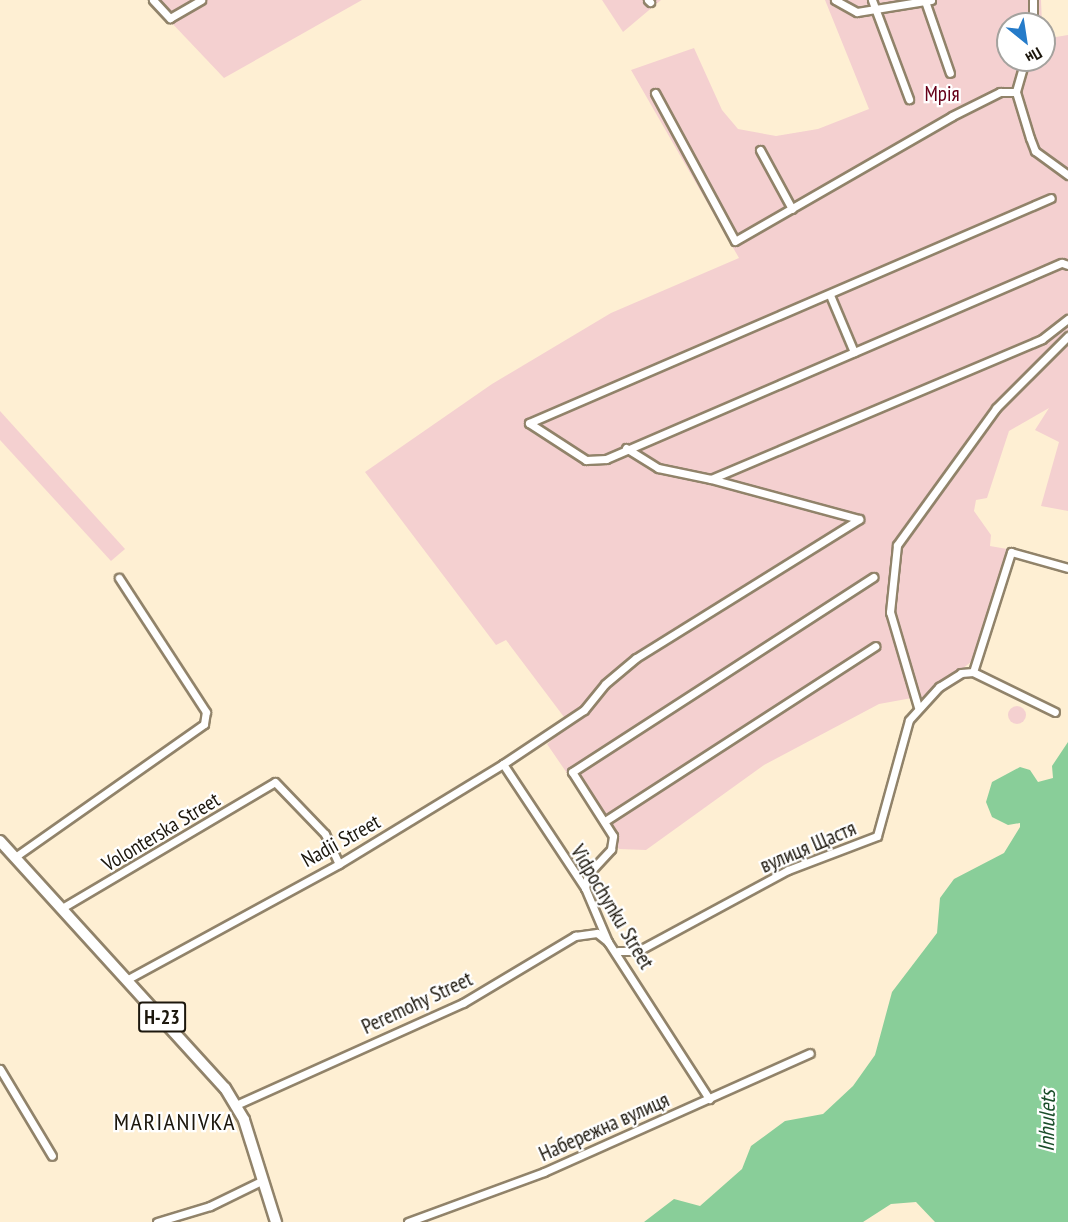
<!DOCTYPE html>
<meta charset="utf-8">
<style>
body{margin:0}
#map{position:relative;width:1068px;height:1222px;overflow:hidden;background:#feefd3;font-family:"PT Sans Narrow",sans-serif}
div>[style]{position:absolute}
[style*='--x']{left:calc(var(--x)*1px);top:calc(var(--y)*1px);width:calc(var(--w)*1px);rotate:calc(var(--a)*1deg)}
.green>*{inset:0;background:#f4d0d0}
.round{border-radius:50%}
.water>*{inset:0;background:#89ce99}
.roads{filter:drop-shadow(2px 0 #91836a) drop-shadow(-2px 0 #91836a) drop-shadow(0 2px #91836a) drop-shadow(0 -2px #91836a)}
.minor>*{height:7px;margin:-3.5px;padding:0 3.5px;transform-origin:3.5px;border-radius:3.5px;background:#fff}
.primary>*{height:10px;margin:-5px;padding:0 5px;transform-origin:5px;border-radius:5px;background:#fff}
span{translate:-50% -50%;white-space:nowrap;text-align:center;line-height:1.15;-webkit-text-stroke:4.5px #fff;paint-order:stroke}
.shield-label span{padding:2px 4px;background:#fff;border:2px solid;border-radius:4px;-webkit-text-stroke-width:0}
.shield-label{font-size:20px;color:#1c170d;font-weight:700}
.park-label{font-size:21px;color:#670019}
.street-label{font-size:21px;color:#1c170d}
.water-label{font-size:22px;color:#1b4d2a;font-style:italic}
.quarter-label{font-size:24px;color:#1c170d;letter-spacing:1.5px}
.north{position:absolute;left:996px;top:12px;width:60px;height:60px;box-sizing:border-box;background:#fff;border:2px solid #a4a29e;border-radius:50%;rotate:150deg;font-size:16px;font-weight:700;line-height:24px;text-align:center;color:#1c170d}
.north::after{content:'';display:block;margin:auto;width:21px;height:27px;background:#257bc9;clip-path:polygon(50% 0,100% 100%,50% 72%,0 100%)}
</style>
<div id="map">
<div class="green">
<div style="clip-path:polygon(150px 0,362px 0,224px 78px)"></div>
<div style="clip-path:polygon(602px 0,661px 0,623px 32px)"></div>
<div style="clip-path:polygon(825px 0,1041px 0,1042px 24px,1008px 24px,1008px 60px,1044px 60px,1044px 39px,1068px 35px,1068px 511px,1041px 506px,1059px 442px,1035px 430px,1049px 408px,1009px 431px,987px 498px,976px 500px,974px 511px,991px 535px,990px 546px,1007px 549px,976px 658px,920px 702px,895px 624px,899px 547px,993px 419px,1059px 352px,1056px 347px,993px 407px,894px 545px,887px 612px,912px 698px,879px 704px,764px 765px,646px 850px,619px 849px,547px 744px,570px 725px,506px 640px,496px 645px,365px 472px,492px 384px,611px 313px,739px 258px,631px 70px,694px 48px,722px 110px,738px 129px,776px 136px,818px 129px,869px 109px)"></div>
<div style="clip-path:polygon(0 411px,125px 549px,111px 561px,0 440px)"></div>
<div class="round" style="left:1008px;top:706px;width:18px;height:18px"></div>
</div>
<div class="water">
<div style="clip-path:polygon(1068px 742px,1068px 1222px,935px 1222px,916px 1202px,891px 1204px,863px 1222px,644px 1222px,674px 1199px,700px 1206px,742px 1169px,751px 1146px,785px 1121px,823px 1114px,853px 1086px,875px 1055px,892px 992px,937px 933px,940px 898px,954px 879px,1004px 853px,1020px 827px,1020px 823px,1008px 825px,992px 817px,986px 802px,992px 782px,1020px 767px,1030px 770px,1038px 782px,1053px 778px,1052px 766px)"></div>
</div>
<div class="roads">
<div class="minor">
<div style="--x:153;--y:0;--w:25;--a:47"></div>
<div style="--x:170;--y:18;--w:36;--a:-30"></div>
<div style="--x:648;--y:0;--w:3;--a:45"></div>
<div style="--x:835;--y:0;--w:25;--a:29"></div>
<div style="--x:857;--y:12;--w:75;--a:-9.2"></div>
<div style="--x:872;--y:0;--w:106;--a:69.5"></div>
<div style="--x:925;--y:1;--w:76;--a:70.9"></div>
<div style="--x:1033;--y:24;--w:24;--a:-90"></div>
<div style="--x:1025;--y:60;--w:33;--a:106"></div>
<div style="--x:1016;--y:92;--w:48;--a:73.1"></div>
<div style="--x:1030;--y:138;--w:14;--a:69"></div>
<div style="--x:1035;--y:151;--w:41;--a:36"></div>
<div style="--x:655;--y:93;--w:168;--a:61.6"></div>
<div style="--x:735;--y:241;--w:250;--a:-29.9"></div>
<div style="--x:952;--y:116;--w:54;--a:-26.6"></div>
<div style="--x:1000;--y:92;--w:16;--a:0"></div>
<div style="--x:760;--y:150;--w:67;--a:61.5"></div>
<div style="--x:830;--y:295;--w:62;--a:67.2"></div>
<div style="--x:529;--y:423;--w:68;--a:33"></div>
<div style="--x:586;--y:460;--w:20;--a:-3"></div>
<div style="--x:606;--y:459;--w:496;--a:-23.3"></div>
<div style="--x:1062;--y:263;--w:6;--a:18"></div>
<div style="--x:529;--y:423;--w:568;--a:-23.32"></div>
<div style="--x:626;--y:448;--w:38;--a:32"></div>
<div style="--x:658;--y:468;--w:54;--a:11.7"></div>
<div style="--x:711;--y:479;--w:359;--a:-22.9"></div>
<div style="--x:1042;--y:339;--w:33;--a:-38"></div>
<div style="--x:711;--y:479;--w:153;--a:15.1"></div>
<div style="--x:973;--y:672;--w:126;--a:-72.4"></div>
<div style="--x:1011;--y:552;--w:59;--a:15.7"></div>
<div style="--x:918;--y:707;--w:99;--a:-106.4"></div>
<div style="--x:890;--y:612;--w:67;--a:-84"></div>
<div style="--x:897;--y:545;--w:169;--a:-54.1"></div>
<div style="--x:996;--y:408;--w:102;--a:-45"></div>
<div style="--x:503;--y:764;--w:149;--a:56.5"></div>
<div style="--x:585;--y:888;--w:59;--a:66.9"></div>
<div style="--x:608;--y:942;--w:187;--a:57.2"></div>
<div style="--x:605;--y:821;--w:322;--a:-32.9"></div>
<div style="--x:15;--y:857;--w:231;--a:-35.1"></div>
<div style="--x:204;--y:724;--w:12;--a:-81"></div>
<div style="--x:206;--y:712;--w:160;--a:-123"></div>
<div style="--x:585;--y:888;--w:14;--a:-78"></div>
<div style="--x:588;--y:874;--w:34;--a:-47"></div>
<div style="--x:611;--y:849;--w:13;--a:-81"></div>
<div style="--x:613;--y:836;--w:76;--a:-122.6"></div>
<div style="--x:572;--y:772;--w:359;--a:-32.9"></div>
<div style="--x:62;--y:908;--w:247;--a:-30.6"></div>
<div style="--x:275;--y:782;--w:72;--a:46.1"></div>
<div style="--x:325;--y:834;--w:33;--a:65"></div>
<div style="--x:618;--y:951;--w:20;--a:0"></div>
<div style="--x:638;--y:951;--w:170;--a:-28.4"></div>
<div style="--x:788;--y:870;--w:95;--a:-20.9"></div>
<div style="--x:877;--y:836;--w:120;--a:-74.6"></div>
<div style="--x:909;--y:720;--w:45;--a:-47.7"></div>
<div style="--x:939;--y:687;--w:26;--a:-32"></div>
<div style="--x:961;--y:673;--w:12;--a:-5"></div>
<div style="--x:973;--y:672;--w:91;--a:26"></div>
<div style="--x:128;--y:979;--w:240;--a:-28.6"></div>
<div style="--x:339;--y:864;--w:192;--a:-31.4"></div>
<div style="--x:503;--y:764;--w:97;--a:-33.7"></div>
<div style="--x:584;--y:710;--w:33;--a:-51"></div>
<div style="--x:605;--y:684;--w:40;--a:-40"></div>
<div style="--x:636;--y:658;--w:263;--a:-31.9"></div>
<div style="--x:0;--y:1069;--w:101;--a:59.1"></div>
<div style="--x:236;--y:1105;--w:249;--a:-24.2"></div>
<div style="--x:463;--y:1003;--w:131;--a:-30.9"></div>
<div style="--x:575;--y:936;--w:22;--a:-8"></div>
<div style="--x:597;--y:933;--w:14;--a:39"></div>
<div style="--x:157;--y:1222;--w:55;--a:-16.8"></div>
<div style="--x:210;--y:1206;--w:59;--a:-26.1"></div>
<div style="--x:408;--y:1222;--w:145;--a:-20.2"></div>
<div style="--x:544;--y:1172;--w:291;--a:-24.1"></div>
</div>
<div class="primary">
<div style="--x:0;--y:841;--w:334;--a:47.7"></div>
<div style="--x:225;--y:1088;--w:37;--a:59"></div>
<div style="--x:244;--y:1120;--w:107;--a:72.6"></div>
</div>
</div>
<div class="shield-label">
<span style="left:162px;top:1017px">Н-23</span>
</div>
<div class="park-label">
<span style="left:942px;top:94px">Мрія</span>
</div>
<div class="street-label">
<span style="left:161px;top:832px;rotate:-31deg">Volonterska Street</span>
<span style="left:341px;top:841px;rotate:-29deg">Nadii Street</span>
<span style="left:808px;top:847px;rotate:-23deg">вулиця Щастя</span>
<span style="left:612px;top:907px;rotate:59deg">Vidpochynku Street</span>
<span style="left:417px;top:1003px;rotate:-25deg">Peremohy Street</span>
<span style="left:604px;top:1127px;rotate:-24deg">Набережна вулиця</span>
</div>
<div class="water-label">
<span style="left:1047px;top:1121px;rotate:-89deg">Inhulets</span>
</div>
<div class="quarter-label">
<span style="left:175px;top:1122px">MARIANIVKA</span>
</div>
<div class="north">Пн</div>
</div>
